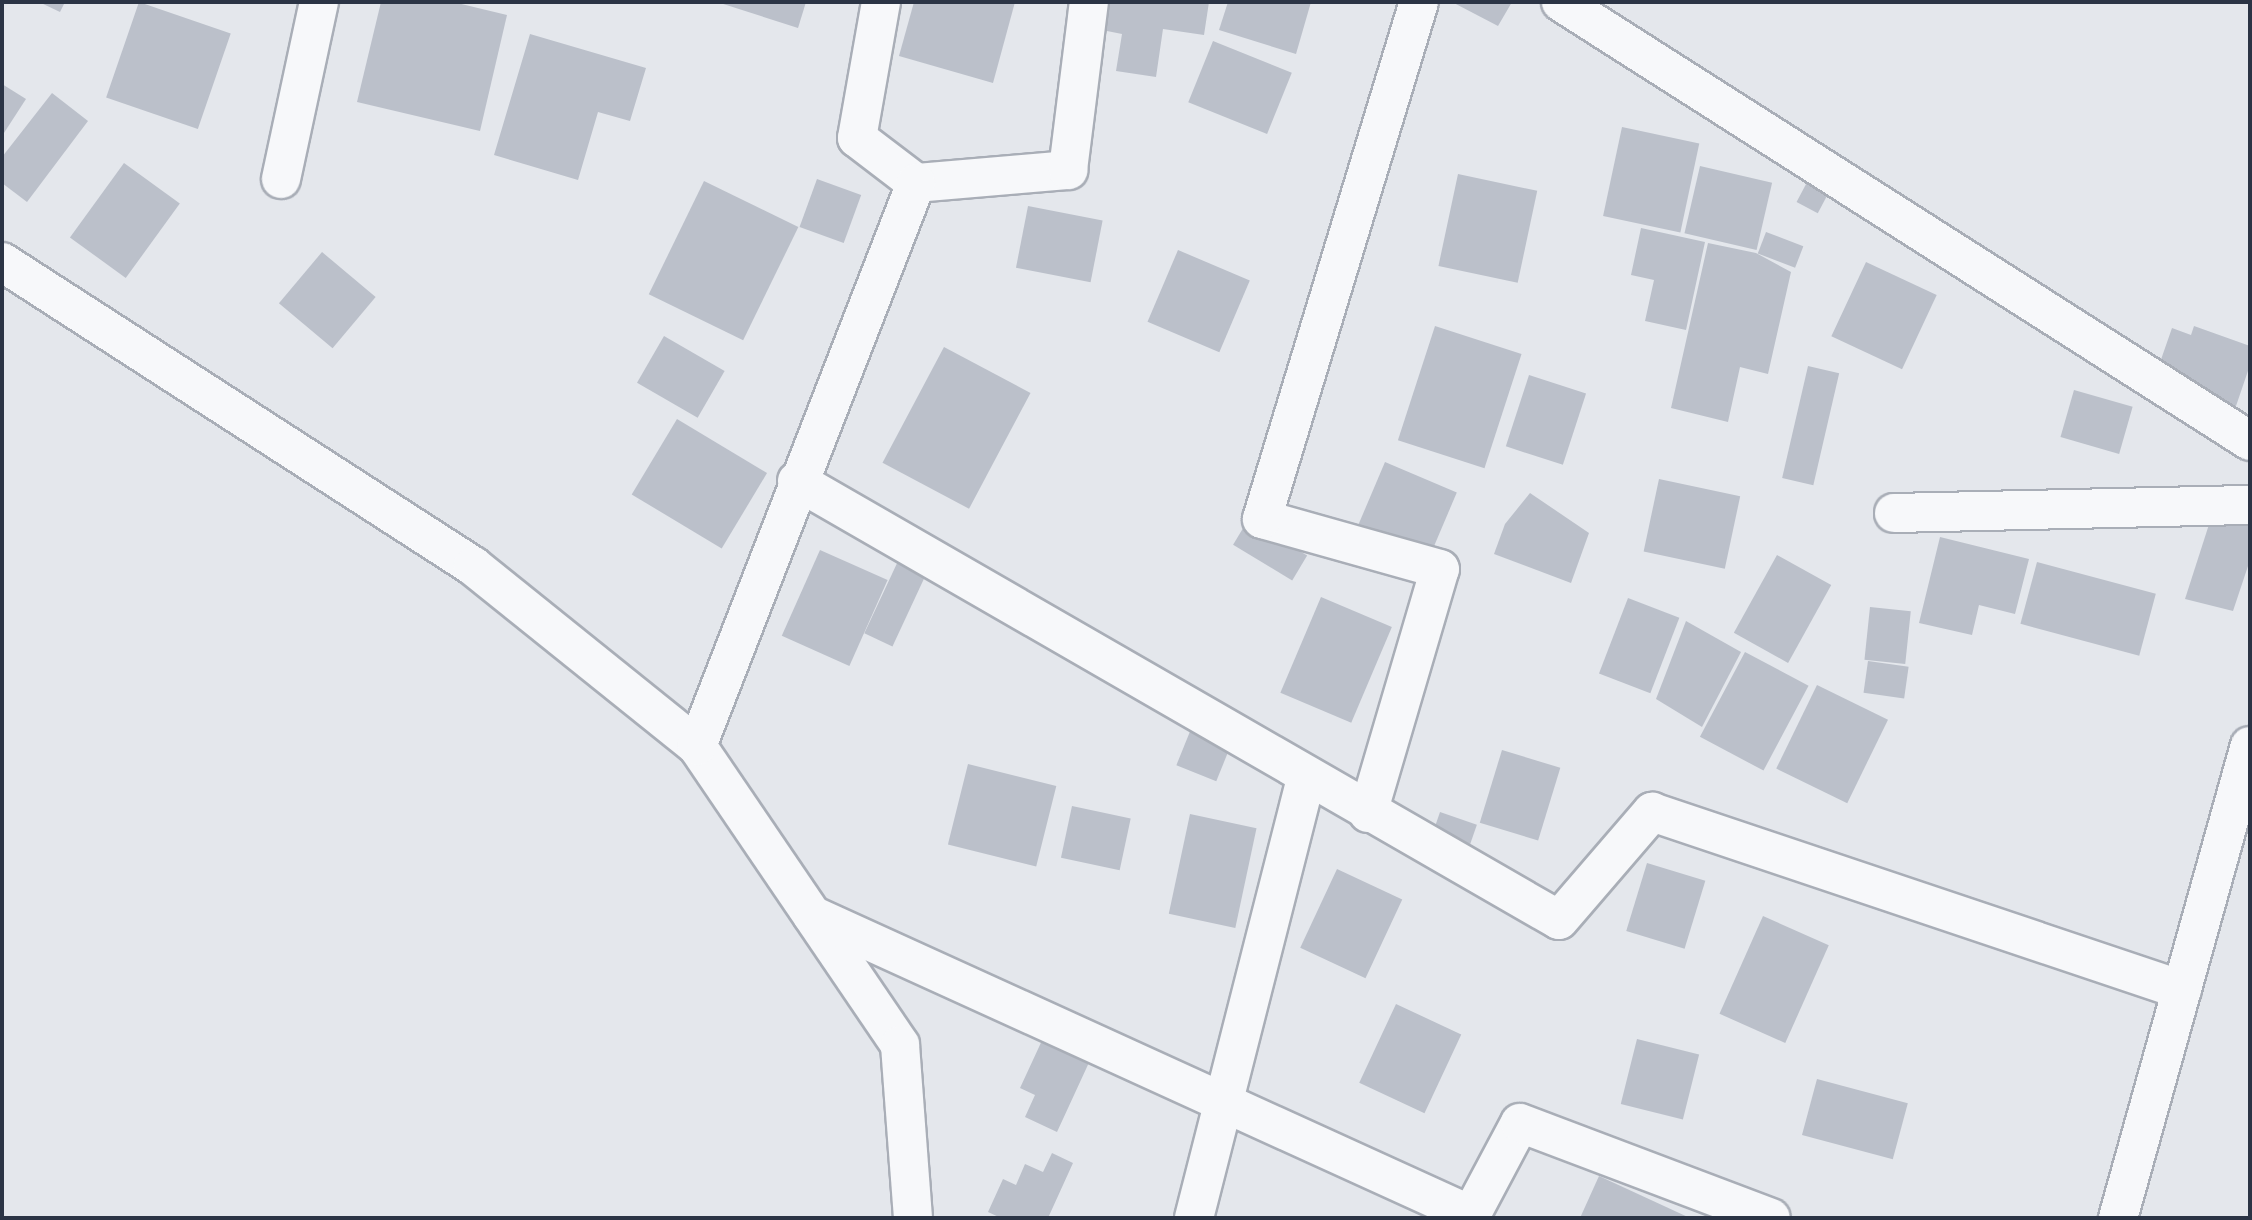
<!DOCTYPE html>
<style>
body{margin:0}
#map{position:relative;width:2252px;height:1220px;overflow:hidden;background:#e4e7ec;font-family:"Fira Sans Condensed",sans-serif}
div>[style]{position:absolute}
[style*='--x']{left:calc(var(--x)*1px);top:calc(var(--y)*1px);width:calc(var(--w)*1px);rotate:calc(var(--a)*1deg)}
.building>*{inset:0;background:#bbc0ca;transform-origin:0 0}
.roads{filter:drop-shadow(2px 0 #a9aeb7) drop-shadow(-2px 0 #a9aeb7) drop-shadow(0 2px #a9aeb7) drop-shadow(0 -2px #a9aeb7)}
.street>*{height:38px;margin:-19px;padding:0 19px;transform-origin:19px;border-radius:19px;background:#f7f8fa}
span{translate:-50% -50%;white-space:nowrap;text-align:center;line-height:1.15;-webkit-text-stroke:6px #f4f6f9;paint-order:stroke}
.frame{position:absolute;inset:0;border:4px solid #2b3445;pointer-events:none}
</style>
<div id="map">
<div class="building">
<div style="clip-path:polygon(39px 2px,65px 2px,60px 12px)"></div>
<div style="left:139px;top:2px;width:97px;height:101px;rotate:19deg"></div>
<div style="clip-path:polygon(381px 2px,453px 2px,507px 15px,480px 131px,357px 102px)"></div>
<div style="clip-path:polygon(717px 2px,806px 2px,798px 28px)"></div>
<div style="clip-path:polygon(914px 2px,1015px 2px,993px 83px,899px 56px)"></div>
<div style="clip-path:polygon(1106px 2px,1209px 2px,1204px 35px,1163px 29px,1156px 77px,1116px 71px,1122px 34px,1102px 30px)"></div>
<div style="clip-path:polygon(1228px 2px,1311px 2px,1296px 54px,1219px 30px)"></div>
<div style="clip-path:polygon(1452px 2px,1512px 2px,1498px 26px)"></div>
<div style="clip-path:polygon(530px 34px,646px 68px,630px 121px,598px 112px,578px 180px,494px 155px)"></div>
<div style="left:1213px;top:41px;width:85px;height:66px;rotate:22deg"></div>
<div style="clip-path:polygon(2px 84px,26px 99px,2px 136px)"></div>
<div style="clip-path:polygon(52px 93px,88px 121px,27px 202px,2px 183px,2px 157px)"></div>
<div style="left:1622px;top:127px;width:79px;height:91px;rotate:12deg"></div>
<div style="left:124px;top:163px;width:69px;height:92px;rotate:36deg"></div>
<div style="left:1700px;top:166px;width:74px;height:69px;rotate:13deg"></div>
<div style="left:1813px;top:171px;width:24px;height:35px;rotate:28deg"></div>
<div style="left:1458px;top:174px;width:81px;height:94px;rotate:12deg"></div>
<div style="left:817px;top:179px;width:47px;height:51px;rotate:20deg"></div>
<div style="left:704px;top:181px;width:105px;height:126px;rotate:26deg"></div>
<div style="left:1028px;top:206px;width:76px;height:63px;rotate:11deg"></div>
<div style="clip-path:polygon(1641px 228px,1705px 242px,1686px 330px,1645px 321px,1654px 280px,1631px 275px)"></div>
<div style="left:1766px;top:232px;width:40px;height:23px;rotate:21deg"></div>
<div style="clip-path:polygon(1708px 243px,1756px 253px,1791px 272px,1768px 374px,1740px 367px,1728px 422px,1671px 408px)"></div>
<div style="left:1178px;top:250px;width:78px;height:78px;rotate:23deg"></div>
<div style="left:322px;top:252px;width:70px;height:67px;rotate:40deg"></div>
<div style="left:1866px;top:262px;width:78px;height:82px;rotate:25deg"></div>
<div style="left:1435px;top:326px;width:91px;height:120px;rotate:18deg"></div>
<div style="clip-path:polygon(2194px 326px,2250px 346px,2250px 365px,2236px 406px,2167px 382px,2157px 371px,2172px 328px,2191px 335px)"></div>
<div style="left:664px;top:336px;width:70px;height:54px;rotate:30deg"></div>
<div style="left:944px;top:347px;width:98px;height:131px;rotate:28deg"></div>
<div style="left:1808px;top:366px;width:32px;height:115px;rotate:13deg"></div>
<div style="left:1529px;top:375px;width:60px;height:75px;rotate:18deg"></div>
<div style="left:2074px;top:390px;width:61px;height:49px;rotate:16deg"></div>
<div style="left:677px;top:419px;width:105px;height:88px;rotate:31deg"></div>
<div style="left:1385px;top:462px;width:78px;height:72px;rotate:23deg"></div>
<div style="left:1659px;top:479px;width:83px;height:74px;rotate:12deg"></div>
<div style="clip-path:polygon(1530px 493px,1589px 533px,1571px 583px,1494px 554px,1505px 524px)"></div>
<div style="clip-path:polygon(2213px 512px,2250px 524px,2250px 560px,2233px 611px,2185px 599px)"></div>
<div style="left:1248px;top:520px;width:69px;height:29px;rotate:31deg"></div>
<div style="clip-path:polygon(1940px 537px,2029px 559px,2015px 614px,1979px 605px,1972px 635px,1919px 623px)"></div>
<div style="left:820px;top:550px;width:74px;height:94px;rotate:24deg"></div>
<div style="left:1777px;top:555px;width:62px;height:89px;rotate:29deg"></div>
<div style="left:899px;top:559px;width:31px;height:82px;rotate:25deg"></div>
<div style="left:2037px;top:562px;width:123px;height:64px;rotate:15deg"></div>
<div style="left:1321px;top:597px;width:77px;height:104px;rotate:23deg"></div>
<div style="left:1628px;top:598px;width:55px;height:81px;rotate:21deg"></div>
<div style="left:1870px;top:607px;width:41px;height:53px;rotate:6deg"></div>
<div style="clip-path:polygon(1686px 621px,1741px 652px,1702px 727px,1656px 699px)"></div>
<div style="left:1745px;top:652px;width:72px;height:96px;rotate:28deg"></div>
<div style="left:1868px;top:661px;width:41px;height:32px;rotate:8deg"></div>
<div style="left:1817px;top:685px;width:79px;height:93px;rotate:26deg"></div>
<div style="left:1191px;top:729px;width:43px;height:39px;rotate:22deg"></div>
<div style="left:1502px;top:750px;width:61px;height:76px;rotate:17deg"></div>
<div style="left:968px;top:764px;width:91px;height:83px;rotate:14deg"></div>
<div style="left:1072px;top:806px;width:60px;height:53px;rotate:12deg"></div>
<div style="left:1440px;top:812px;width:39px;height:25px;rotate:19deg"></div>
<div style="left:1190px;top:814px;width:68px;height:102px;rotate:12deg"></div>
<div style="left:1647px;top:863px;width:61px;height:71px;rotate:17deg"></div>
<div style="left:1337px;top:869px;width:72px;height:87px;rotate:25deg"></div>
<div style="left:1763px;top:916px;width:72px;height:107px;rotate:24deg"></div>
<div style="left:1396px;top:1004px;width:72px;height:87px;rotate:25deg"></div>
<div style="clip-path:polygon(1045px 1034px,1092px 1056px,1057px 1132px,1025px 1117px,1035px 1095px,1020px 1088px)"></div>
<div style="left:1637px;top:1039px;width:64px;height:67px;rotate:14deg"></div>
<div style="left:1817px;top:1079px;width:94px;height:58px;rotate:15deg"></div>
<div style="clip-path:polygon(1052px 1153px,1073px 1163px,1048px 1218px,1001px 1218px,988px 1212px,1003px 1179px,1016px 1185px,1025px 1164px,1043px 1172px)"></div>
<div style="clip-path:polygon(1599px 1176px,1690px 1218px,1580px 1218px)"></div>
</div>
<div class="roads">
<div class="street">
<div style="--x:881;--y:2;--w:138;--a:100"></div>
<div style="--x:857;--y:138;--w:74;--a:37.3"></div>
<div style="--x:916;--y:183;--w:153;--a:-4.9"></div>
<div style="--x:1068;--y:170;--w:169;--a:-82.9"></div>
<div style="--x:1561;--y:2;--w:817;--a:32.5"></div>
<div style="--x:281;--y:179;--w:181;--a:-77.9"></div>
<div style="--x:2;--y:262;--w:561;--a:32.84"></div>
<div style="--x:473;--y:566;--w:287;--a:38.8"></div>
<div style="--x:697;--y:746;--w:361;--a:55.8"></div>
<div style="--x:900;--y:1045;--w:173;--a:85.7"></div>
<div style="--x:797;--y:481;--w:879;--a:29.95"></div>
<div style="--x:1559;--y:920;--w:143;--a:-49.3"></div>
<div style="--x:1652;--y:812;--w:559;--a:18.56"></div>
<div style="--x:1894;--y:513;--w:356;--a:-1.3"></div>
<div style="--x:697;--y:746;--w:604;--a:-68.74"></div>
<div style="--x:1368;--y:813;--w:254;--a:-73.6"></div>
<div style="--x:1440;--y:569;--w:185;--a:-164.3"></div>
<div style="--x:1262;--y:519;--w:540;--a:-73.11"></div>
<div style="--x:812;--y:915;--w:724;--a:24.48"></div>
<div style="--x:1471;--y:1215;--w:104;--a:-62"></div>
<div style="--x:1520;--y:1123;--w:268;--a:20.7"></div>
<div style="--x:1194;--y:1218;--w:453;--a:-75.7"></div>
<div style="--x:2118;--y:1218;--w:490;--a:-74.4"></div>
</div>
</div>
<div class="frame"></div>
</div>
